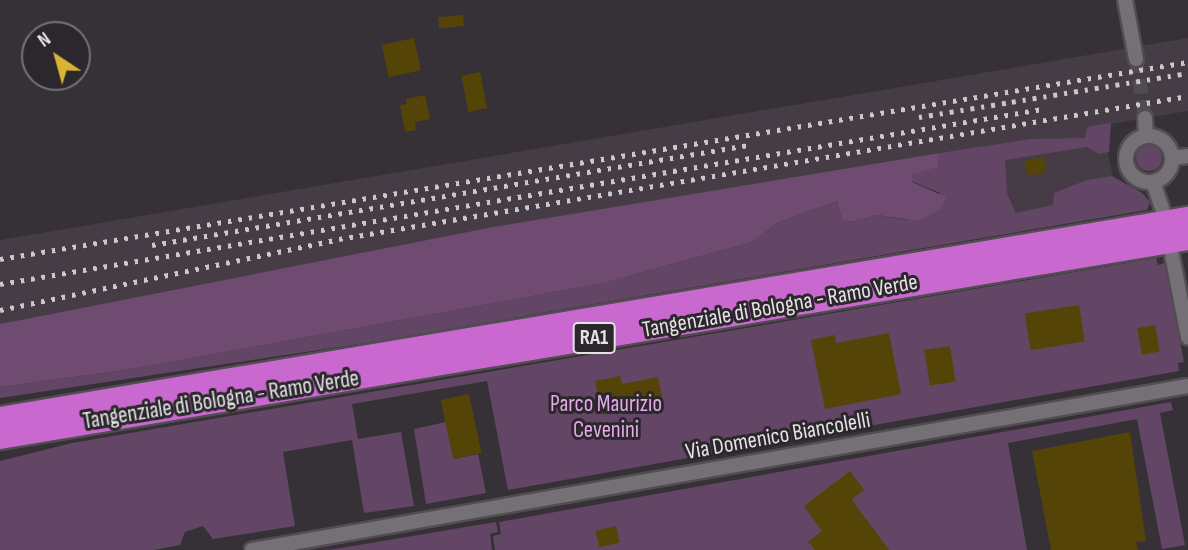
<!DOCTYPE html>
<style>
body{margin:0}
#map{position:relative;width:1188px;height:550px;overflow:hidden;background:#363136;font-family:"Sofia Sans Condensed",sans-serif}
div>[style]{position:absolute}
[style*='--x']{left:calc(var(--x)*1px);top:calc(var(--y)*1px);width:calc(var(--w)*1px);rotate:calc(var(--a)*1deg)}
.built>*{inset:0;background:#453c45}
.green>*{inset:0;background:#634665}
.round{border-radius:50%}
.forest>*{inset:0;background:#6f4a71}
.building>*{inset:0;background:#554407;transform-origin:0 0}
.street-tunnel>*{height:14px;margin-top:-7px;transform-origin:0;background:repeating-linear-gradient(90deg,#504c50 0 14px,transparent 0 21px)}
.roads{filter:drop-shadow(2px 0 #514d51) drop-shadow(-2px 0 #514d51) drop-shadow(0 2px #514d51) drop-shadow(0 -2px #514d51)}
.street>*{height:14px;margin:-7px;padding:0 7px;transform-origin:7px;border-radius:7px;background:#757075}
.street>.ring{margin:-7px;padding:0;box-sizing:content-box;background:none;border:14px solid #757075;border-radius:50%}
.highway>*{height:24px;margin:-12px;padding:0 12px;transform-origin:12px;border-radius:12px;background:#c969d0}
.rail>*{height:4.5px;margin-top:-2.25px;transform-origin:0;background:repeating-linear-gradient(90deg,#cbc8cb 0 3.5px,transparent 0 10.5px)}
span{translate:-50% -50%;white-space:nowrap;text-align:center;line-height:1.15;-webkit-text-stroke:6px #2b272c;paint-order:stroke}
.shield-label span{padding:2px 5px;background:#2b272c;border:2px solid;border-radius:5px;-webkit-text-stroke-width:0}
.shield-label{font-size:21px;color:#e5e2e5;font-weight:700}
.street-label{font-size:23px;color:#e5e2e5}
.park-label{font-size:23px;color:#e5aae7}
.north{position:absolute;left:21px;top:21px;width:70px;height:70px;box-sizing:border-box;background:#2b272c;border:2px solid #757276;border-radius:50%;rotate:324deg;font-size:19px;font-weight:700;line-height:28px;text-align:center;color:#e5e2e5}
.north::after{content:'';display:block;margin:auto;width:24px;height:32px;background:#d9b334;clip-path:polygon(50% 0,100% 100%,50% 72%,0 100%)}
</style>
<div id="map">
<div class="built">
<div style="clip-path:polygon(1188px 38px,1188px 111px,1111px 124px,1106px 140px,1113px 179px,1133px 187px,1017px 214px,1007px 193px,1000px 144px,494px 227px,0 324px,0 240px)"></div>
</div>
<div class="green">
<div style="clip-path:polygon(1111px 123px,1109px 152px,1099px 154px,1087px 147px,1005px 160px,1007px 193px,1016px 213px,1053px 205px,1054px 193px,1087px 180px,1112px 176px,1142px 193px,1150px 202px,1147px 210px,378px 341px,0 398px,0 387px,132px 369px,604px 283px,752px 242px,777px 223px,837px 201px,842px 220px,851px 222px,877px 215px,908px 220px,940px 193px,911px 181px,912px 174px,919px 169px,938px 167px,940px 153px,1031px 139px,1085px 138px,1087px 127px)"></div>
<div class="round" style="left:1136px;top:145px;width:26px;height:26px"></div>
<div style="clip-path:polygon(1156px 258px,1158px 265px,1165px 263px,1184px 362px,1178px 363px,1179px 371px,508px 490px,487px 381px,352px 404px,358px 439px,401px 432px,414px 506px,364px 513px,352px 440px,283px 452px,295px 526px,213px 539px,203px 526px,185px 532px,180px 545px,154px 550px,0 550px,0 461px,72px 443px)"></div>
<div style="clip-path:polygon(1171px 402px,1173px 410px,1160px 413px,1185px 545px,1162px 549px,1137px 419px,1008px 443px,1027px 550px,495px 550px,493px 536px,501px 534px,499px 522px)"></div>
<div style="clip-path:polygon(446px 422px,454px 459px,478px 454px,486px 493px,426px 504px,414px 429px)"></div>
<div style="clip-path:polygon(496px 522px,498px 532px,490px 534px,492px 550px,329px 550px)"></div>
</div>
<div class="forest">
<div style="clip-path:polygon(940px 153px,938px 167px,912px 174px,912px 182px,946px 197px,941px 209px,918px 221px,877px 215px,851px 222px,842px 220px,837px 201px,777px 223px,752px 242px,604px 283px,132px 369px,0 387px,0 324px,493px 227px)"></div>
</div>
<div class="building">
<div style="left:463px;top:15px;width:11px;height:25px;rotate:85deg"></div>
<div style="left:414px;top:38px;width:33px;height:33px;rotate:78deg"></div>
<div style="left:480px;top:72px;width:37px;height:19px;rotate:79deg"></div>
<div style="clip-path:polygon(425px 95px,430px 119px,415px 122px,416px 130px,405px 132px,400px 105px,407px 104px,406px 99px)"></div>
<div style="left:1044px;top:157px;width:15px;height:20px;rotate:79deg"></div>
<div style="left:1079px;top:305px;width:37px;height:55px;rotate:81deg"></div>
<div style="left:1155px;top:325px;width:27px;height:18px;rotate:80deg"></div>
<div style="clip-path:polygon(889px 333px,901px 394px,825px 409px,811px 340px,835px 335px,836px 343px)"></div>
<div style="left:950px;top:346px;width:36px;height:26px;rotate:81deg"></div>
<div style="clip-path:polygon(620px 376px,622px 384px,658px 377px,663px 402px,602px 414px,595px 381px)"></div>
<div style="left:469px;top:394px;width:60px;height:29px;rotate:78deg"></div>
<div style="clip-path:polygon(1130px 432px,1146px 541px,1136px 542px,1138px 550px,1051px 550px,1032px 451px)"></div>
<div style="clip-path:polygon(850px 471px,864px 490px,852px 499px,855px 504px,889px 550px,815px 550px,808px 542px,822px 531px,804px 506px)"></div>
<div style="left:616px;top:526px;width:17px;height:21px;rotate:77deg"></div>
</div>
<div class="street-tunnel">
<div style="--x:1136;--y:59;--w:60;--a:81.3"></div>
</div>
<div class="roads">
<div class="street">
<div style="--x:1125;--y:0;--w:60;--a:79.4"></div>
<div style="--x:1145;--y:118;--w:17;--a:87"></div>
<div class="ring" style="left:1126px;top:136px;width:32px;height:32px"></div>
<div style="--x:1172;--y:158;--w:16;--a:-7"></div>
<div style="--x:1153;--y:182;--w:28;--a:71"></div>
<div style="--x:1172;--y:255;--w:84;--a:79"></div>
<div style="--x:252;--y:550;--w:950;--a:-9.94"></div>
</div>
<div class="highway">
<div style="--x:0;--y:419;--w:1205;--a:-9.56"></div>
<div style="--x:0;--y:437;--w:1205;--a:-9.51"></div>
</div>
</div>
<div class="rail">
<div style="--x:919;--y:117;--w:273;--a:-9.3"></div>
<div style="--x:152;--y:245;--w:605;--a:-9.51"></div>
<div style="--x:0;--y:259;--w:1204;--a:-9.42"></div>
<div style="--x:0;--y:284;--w:1057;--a:-9.53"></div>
<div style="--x:0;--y:310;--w:346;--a:-11.8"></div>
<div style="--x:339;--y:239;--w:861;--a:-9.56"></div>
</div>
<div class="shield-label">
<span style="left:594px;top:338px">RA1</span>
</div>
<div class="street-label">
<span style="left:780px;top:306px;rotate:-10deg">Tangenziale di Bologna - Ramo Verde</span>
<span style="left:221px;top:400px;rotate:-9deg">Tangenziale di Bologna - Ramo Verde</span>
<span style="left:778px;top:436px;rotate:-10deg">Via Domenico Biancolelli</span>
</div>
<div class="park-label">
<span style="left:606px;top:417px">Parco Maurizio<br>Cevenini</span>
</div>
<div class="north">N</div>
</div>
